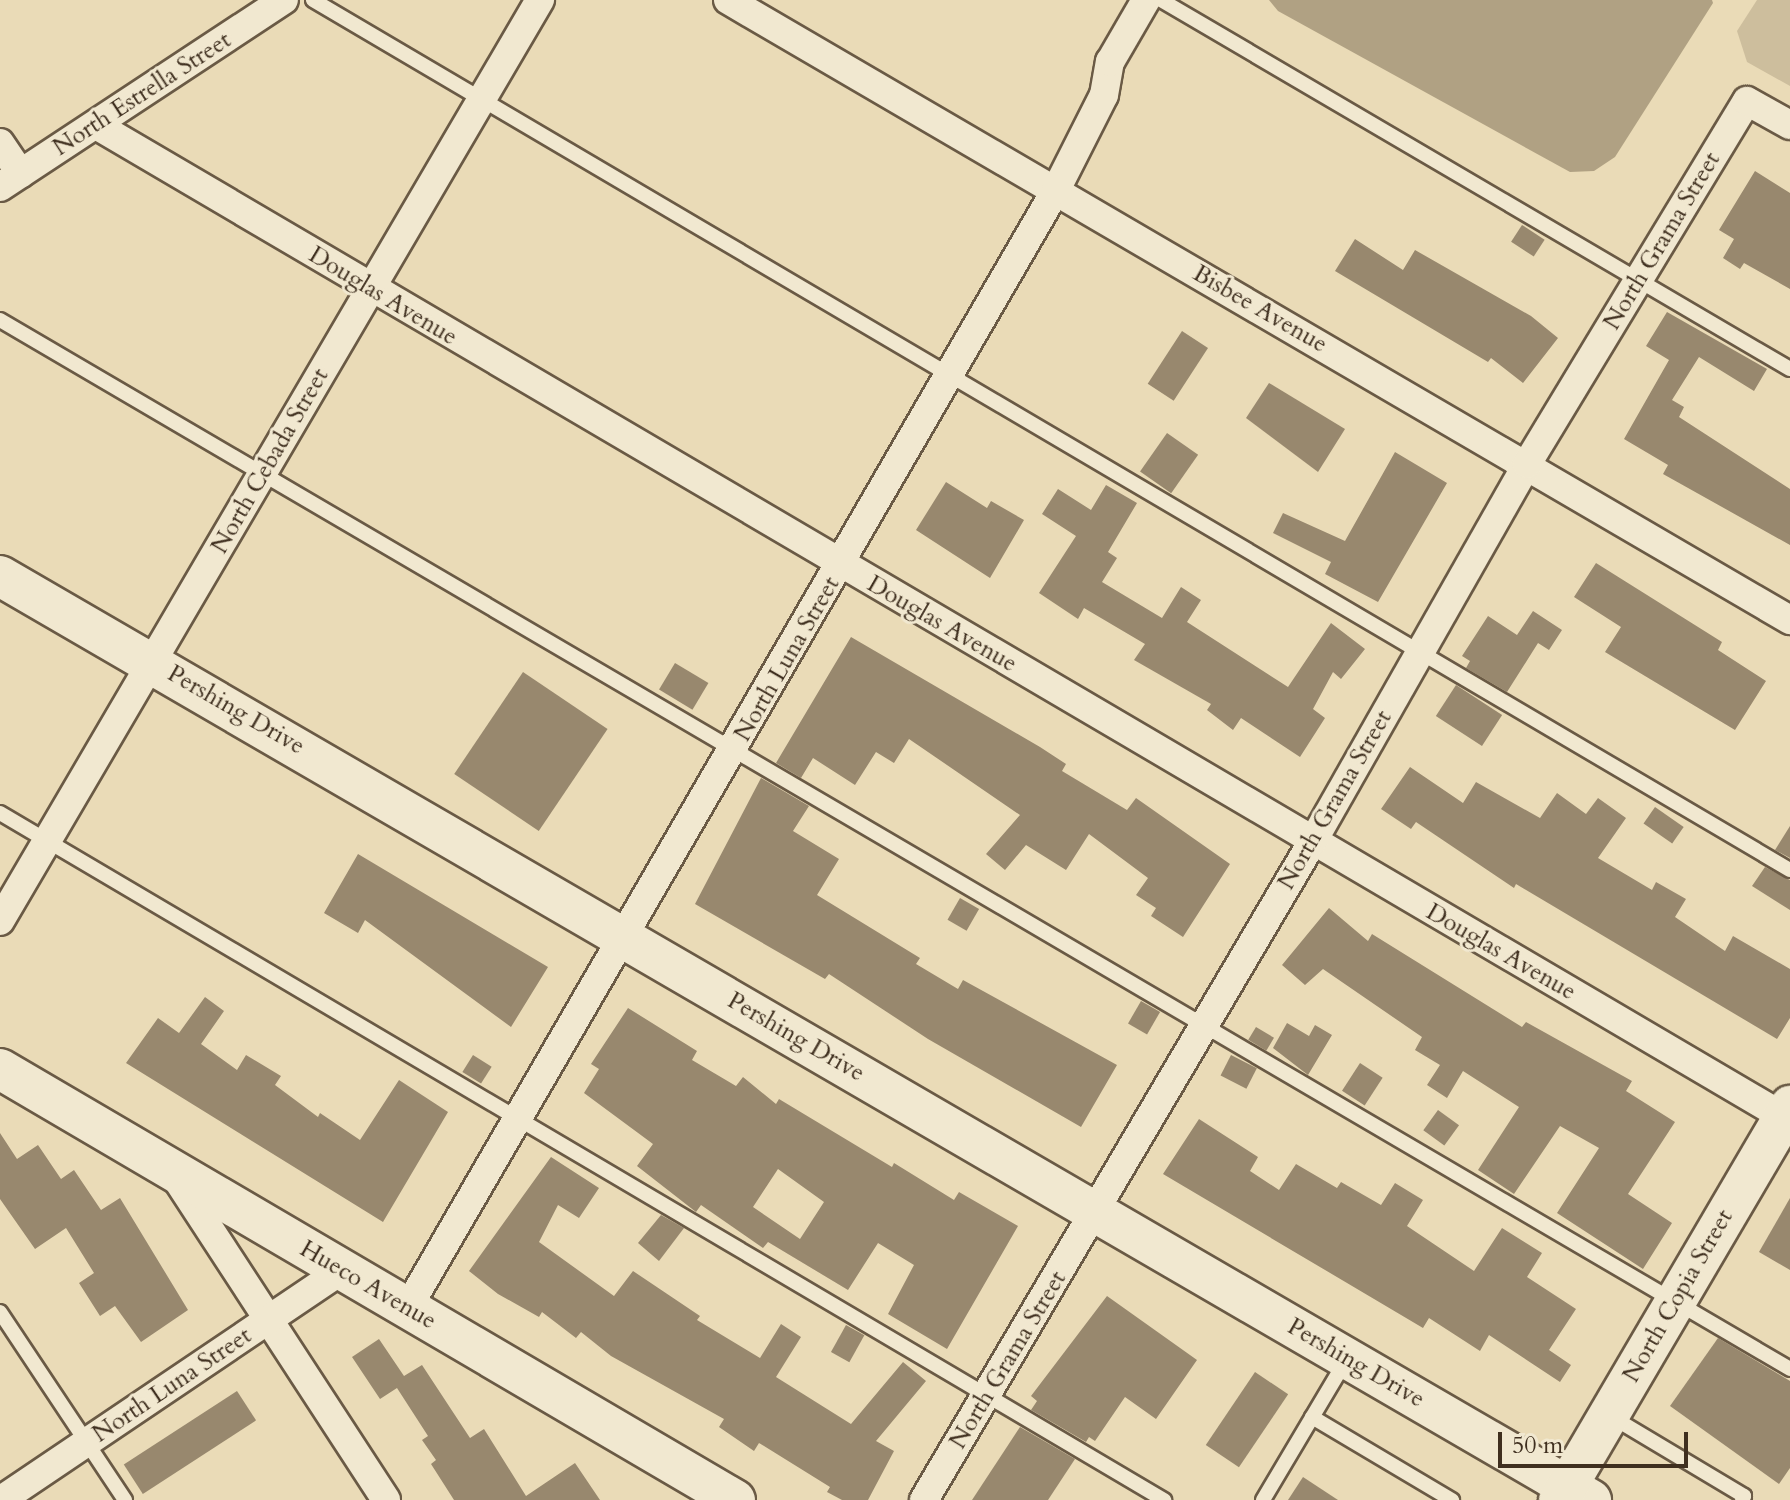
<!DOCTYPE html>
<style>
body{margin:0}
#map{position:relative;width:1790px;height:1500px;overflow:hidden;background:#eadbb7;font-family:Cardo,serif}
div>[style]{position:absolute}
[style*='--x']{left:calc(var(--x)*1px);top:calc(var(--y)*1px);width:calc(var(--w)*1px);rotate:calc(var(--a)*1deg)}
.green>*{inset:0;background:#cdbe9d}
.water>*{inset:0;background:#b0a183}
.building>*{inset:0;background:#98886e;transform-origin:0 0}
.roads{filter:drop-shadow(2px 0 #6a5a45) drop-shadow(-2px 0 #6a5a45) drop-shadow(0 2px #6a5a45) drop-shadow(0 -2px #6a5a45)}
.lane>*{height:14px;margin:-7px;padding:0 7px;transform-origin:7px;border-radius:7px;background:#f1e8d0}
.street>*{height:28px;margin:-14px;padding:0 14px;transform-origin:14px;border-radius:14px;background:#f1e8d0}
.secondary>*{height:40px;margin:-20px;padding:0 20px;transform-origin:20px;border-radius:20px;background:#f1e8d0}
span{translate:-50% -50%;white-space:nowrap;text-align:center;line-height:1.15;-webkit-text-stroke:6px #f1e8d0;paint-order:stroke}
.street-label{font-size:24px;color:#3f2f1f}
.scale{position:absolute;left:1498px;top:1432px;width:190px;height:36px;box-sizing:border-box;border:4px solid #3f2f1f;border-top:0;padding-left:10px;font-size:24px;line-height:28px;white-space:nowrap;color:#3f2f1f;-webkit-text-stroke:6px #f1e8d0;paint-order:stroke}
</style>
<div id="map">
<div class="green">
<div style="clip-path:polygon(1757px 0,1790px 0,1790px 86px,1747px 62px,1737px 31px)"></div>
</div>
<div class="water">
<div style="clip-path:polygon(1269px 0,1712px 0,1713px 3px,1615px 157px,1594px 171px,1570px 172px,1278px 11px)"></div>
</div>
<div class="building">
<div style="clip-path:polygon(1755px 171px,1790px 193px,1790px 289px,1744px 263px,1740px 269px,1723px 258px,1734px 239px,1719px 230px)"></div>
<div style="left:1522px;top:225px;width:27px;height:20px;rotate:33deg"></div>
<div style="clip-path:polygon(1355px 239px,1403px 270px,1415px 250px,1531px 316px,1558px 338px,1523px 383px,1491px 358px,1488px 362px,1335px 271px)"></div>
<div style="clip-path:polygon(1667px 312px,1767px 369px,1754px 391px,1699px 357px,1672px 400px,1684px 407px,1679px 417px,1790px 489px,1790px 545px,1663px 474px,1668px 465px,1624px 439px,1669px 360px,1646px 346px)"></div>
<div style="left:1182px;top:331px;width:31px;height:63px;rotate:33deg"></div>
<div style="clip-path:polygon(1269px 383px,1345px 429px,1318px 472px,1246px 418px)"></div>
<div style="left:1167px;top:433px;width:38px;height:47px;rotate:35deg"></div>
<div style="clip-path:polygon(1395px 452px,1447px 483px,1378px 602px,1325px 574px,1331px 562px,1273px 533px,1283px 513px,1345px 541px)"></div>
<div style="clip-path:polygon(946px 482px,987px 508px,991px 501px,1024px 520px,990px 578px,916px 530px)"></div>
<div style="clip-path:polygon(1106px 485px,1137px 503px,1108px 552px,1117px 558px,1102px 582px,1162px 618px,1181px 587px,1201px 600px,1187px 622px,1288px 687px,1331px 623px,1365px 649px,1341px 679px,1333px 672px,1313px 709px,1325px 718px,1300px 757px,1241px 718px,1233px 730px,1207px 710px,1211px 704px,1134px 660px,1145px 644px,1084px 608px,1078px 619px,1039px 593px,1076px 536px,1042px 514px,1058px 489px,1091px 510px)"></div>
<div style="clip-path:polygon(1596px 563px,1722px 642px,1718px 650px,1766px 681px,1735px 730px,1605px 652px,1621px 627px,1574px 597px)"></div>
<div style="clip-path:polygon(1533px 611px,1562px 630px,1549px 650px,1538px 643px,1507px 692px,1466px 668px,1470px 661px,1462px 656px,1488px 616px,1517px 635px)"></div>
<div style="clip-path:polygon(851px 637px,1040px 747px,1066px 764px,1062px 771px,1127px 810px,1136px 798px,1230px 864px,1183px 937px,1151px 916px,1156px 908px,1136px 895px,1148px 878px,1089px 834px,1066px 870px,1026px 845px,1005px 870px,986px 854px,1020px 815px,909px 739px,894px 763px,876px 752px,855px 785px,813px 758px,801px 778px,776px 763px)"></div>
<div style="left:675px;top:663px;width:39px;height:31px;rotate:31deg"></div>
<div style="left:523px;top:672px;width:102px;height:123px;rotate:34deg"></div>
<div style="left:1456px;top:685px;width:55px;height:37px;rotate:33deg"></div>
<div style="clip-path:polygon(1410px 767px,1463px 803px,1476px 782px,1540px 818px,1557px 793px,1586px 814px,1598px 798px,1626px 818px,1598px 858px,1652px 890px,1656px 882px,1686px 899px,1675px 917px,1725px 951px,1733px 936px,1790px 969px,1790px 1018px,1777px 1039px,1516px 884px,1514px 888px,1416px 822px,1411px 829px,1381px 809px)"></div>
<div style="clip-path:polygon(761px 778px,809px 806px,793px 831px,839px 859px,817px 895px,920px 958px,916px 964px,958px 989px,963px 980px,1117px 1065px,1081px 1127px,928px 1039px,829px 974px,825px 979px,695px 904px)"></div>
<div style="left:1655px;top:807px;width:35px;height:20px;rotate:35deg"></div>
<div style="clip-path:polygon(1790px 826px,1790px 858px,1775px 850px)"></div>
<div style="clip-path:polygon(358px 854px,548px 967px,511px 1027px,365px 920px,358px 933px,324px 913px)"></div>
<div style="clip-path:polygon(1765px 867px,1790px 880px,1790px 910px,1752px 886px)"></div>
<div style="left:960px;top:898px;width:22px;height:25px;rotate:30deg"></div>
<div style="clip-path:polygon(1329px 908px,1368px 941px,1372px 934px,1522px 1027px,1526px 1022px,1632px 1081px,1626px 1091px,1675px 1122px,1628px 1194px,1672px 1223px,1643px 1269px,1557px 1213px,1599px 1148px,1560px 1126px,1514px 1194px,1478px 1170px,1519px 1107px,1463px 1071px,1447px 1098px,1427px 1085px,1440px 1065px,1415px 1050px,1422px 1037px,1323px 969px,1305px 985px,1282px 965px)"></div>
<div style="clip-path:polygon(205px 997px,224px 1011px,201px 1044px,237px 1070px,246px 1055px,281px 1076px,275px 1085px,318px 1117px,320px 1113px,360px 1140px,399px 1080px,448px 1112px,383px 1222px,126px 1063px,158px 1018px,179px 1033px)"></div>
<div style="left:1141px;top:1001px;width:22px;height:26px;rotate:30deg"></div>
<div style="clip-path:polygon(evenodd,628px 1008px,697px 1051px,692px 1060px,736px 1086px,743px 1077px,776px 1104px,779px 1099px,892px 1167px,894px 1163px,954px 1200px,959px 1192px,1018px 1226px,947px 1349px,888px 1314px,914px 1265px,878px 1243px,848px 1290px,768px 1242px,763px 1248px,701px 1205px,696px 1212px,637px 1166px,653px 1144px,584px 1093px,599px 1069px,591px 1064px,628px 1008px,778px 1169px,824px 1202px,800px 1239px,753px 1207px,778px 1169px)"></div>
<div style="clip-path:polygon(1287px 1023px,1309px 1036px,1315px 1025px,1332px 1035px,1308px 1075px,1273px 1048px)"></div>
<div style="left:1256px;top:1027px;width:21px;height:15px;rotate:31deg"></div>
<div style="left:473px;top:1055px;width:22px;height:20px;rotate:32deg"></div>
<div style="left:1231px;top:1055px;width:29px;height:23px;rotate:27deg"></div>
<div style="left:1360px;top:1063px;width:27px;height:33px;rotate:33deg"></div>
<div style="left:1438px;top:1110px;width:26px;height:25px;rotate:36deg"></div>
<div style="clip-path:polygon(1199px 1119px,1258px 1157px,1250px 1171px,1279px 1190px,1296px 1164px,1337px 1188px,1341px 1182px,1381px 1205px,1395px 1183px,1423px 1200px,1407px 1226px,1474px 1271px,1502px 1228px,1542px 1253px,1527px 1277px,1576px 1309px,1549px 1350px,1571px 1365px,1560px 1382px,1489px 1335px,1480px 1351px,1429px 1318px,1423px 1328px,1163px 1174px)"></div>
<div style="clip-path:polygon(0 1133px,17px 1159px,38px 1145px,61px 1179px,74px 1170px,101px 1210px,120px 1198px,188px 1310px,141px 1342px,115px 1306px,100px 1316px,79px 1283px,94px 1273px,66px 1228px,35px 1249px,0 1199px)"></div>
<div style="clip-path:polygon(551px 1157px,599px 1188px,579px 1218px,558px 1205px,539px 1242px,614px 1296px,633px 1271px,700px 1316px,697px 1320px,760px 1358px,781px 1324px,801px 1337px,776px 1377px,851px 1424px,903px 1362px,926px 1381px,876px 1441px,894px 1451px,868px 1500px,842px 1500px,827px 1492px,830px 1487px,759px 1443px,754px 1451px,719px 1427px,724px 1419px,611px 1356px,581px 1332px,576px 1338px,542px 1312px,539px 1317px,498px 1294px,469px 1271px)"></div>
<div style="clip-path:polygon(1790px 1198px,1790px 1270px,1759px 1252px)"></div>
<div style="clip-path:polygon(661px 1215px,684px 1228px,659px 1261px,638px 1243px)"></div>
<div style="clip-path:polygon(1107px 1296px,1197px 1360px,1156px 1419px,1125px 1397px,1095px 1441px,1089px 1437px,1086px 1442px,1031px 1410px,1037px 1401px,1031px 1396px)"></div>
<div style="left:846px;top:1325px;width:21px;height:31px;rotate:29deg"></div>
<div style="clip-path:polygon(1718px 1338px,1790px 1381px,1790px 1468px,1779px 1484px,1670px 1406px)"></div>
<div style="clip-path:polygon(379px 1339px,404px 1376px,422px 1365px,470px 1438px,484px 1429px,526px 1496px,575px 1463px,600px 1500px,454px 1500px,431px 1464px,436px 1460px,422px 1440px,428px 1436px,397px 1388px,380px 1399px,352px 1357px)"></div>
<div style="left:1255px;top:1372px;width:40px;height:88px;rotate:34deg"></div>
<div style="left:237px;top:1391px;width:35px;height:135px;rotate:57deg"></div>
<div style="clip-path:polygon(1020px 1427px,1075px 1459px,1048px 1500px,972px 1500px)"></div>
<div style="clip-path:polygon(1303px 1477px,1338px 1500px,1288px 1500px)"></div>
</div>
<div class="roads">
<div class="lane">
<div style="--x:313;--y:0;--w:1714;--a:30.5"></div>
<div style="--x:1161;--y:0;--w:729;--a:30.4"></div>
<div style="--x:0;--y:320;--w:2075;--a:30.37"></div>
<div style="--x:0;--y:813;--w:1352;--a:30.55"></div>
<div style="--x:0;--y:1312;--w:226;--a:56.4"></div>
<div style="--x:1312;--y:1417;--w:163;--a:30.7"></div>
<div style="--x:1612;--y:1417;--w:154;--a:30.9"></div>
<div style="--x:1744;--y:1496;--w:4;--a:117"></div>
<div style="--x:1263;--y:1500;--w:161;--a:-59.3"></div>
</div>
<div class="street">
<div style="--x:728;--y:0;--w:1230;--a:30.28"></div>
<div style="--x:96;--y:125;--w:1958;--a:30.44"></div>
<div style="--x:0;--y:143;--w:37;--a:56"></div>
<div style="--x:0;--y:187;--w:340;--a:-33.4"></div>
<div style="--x:0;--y:921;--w:1068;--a:-59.62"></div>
<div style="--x:173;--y:1173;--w:390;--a:56.9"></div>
<div style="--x:407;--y:1309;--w:1294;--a:-59.89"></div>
<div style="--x:1056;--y:190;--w:106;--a:-63.2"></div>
<div style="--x:1104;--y:95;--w:34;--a:-80"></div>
<div style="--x:1110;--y:62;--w:72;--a:-59.9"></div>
<div style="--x:1;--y:1500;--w:411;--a:-34"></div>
<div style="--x:924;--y:1500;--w:765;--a:-59.45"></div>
<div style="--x:1313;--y:841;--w:434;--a:-60.4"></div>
<div style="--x:1527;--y:464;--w:424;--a:-58.8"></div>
<div style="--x:1747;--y:101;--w:49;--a:29.2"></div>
</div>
<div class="secondary">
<div style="--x:0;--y:576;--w:1840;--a:30.15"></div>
<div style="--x:0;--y:1069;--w:852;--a:30.39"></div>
<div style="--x:1559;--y:1500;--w:457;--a:-59.6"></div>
</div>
</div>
<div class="street-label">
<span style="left:142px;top:94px;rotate:-33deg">North Estrella Street</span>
<span style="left:1662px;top:241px;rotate:-59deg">North Grama Street</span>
<span style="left:383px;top:296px;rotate:31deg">Douglas Avenue</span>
<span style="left:1260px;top:309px;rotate:30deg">Bisbee Avenue</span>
<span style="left:270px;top:461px;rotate:-60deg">North Cebada Street</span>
<span style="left:942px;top:624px;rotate:30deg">Douglas Avenue</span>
<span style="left:787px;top:659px;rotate:-60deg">North Luna Street</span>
<span style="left:236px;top:710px;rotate:30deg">Pershing Drive</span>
<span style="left:1335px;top:800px;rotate:-60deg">North Grama Street</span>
<span style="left:1501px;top:952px;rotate:30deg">Douglas Avenue</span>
<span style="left:796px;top:1037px;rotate:30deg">Pershing Drive</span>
<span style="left:368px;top:1285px;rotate:30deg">Hueco Avenue</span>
<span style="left:1678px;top:1296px;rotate:-60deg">North Copia Street</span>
<span style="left:1008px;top:1360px;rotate:-59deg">North Grama Street</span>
<span style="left:1356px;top:1363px;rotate:30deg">Pershing Drive</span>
<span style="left:172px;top:1385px;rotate:-34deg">North Luna Street</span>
</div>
<div class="scale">50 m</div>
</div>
